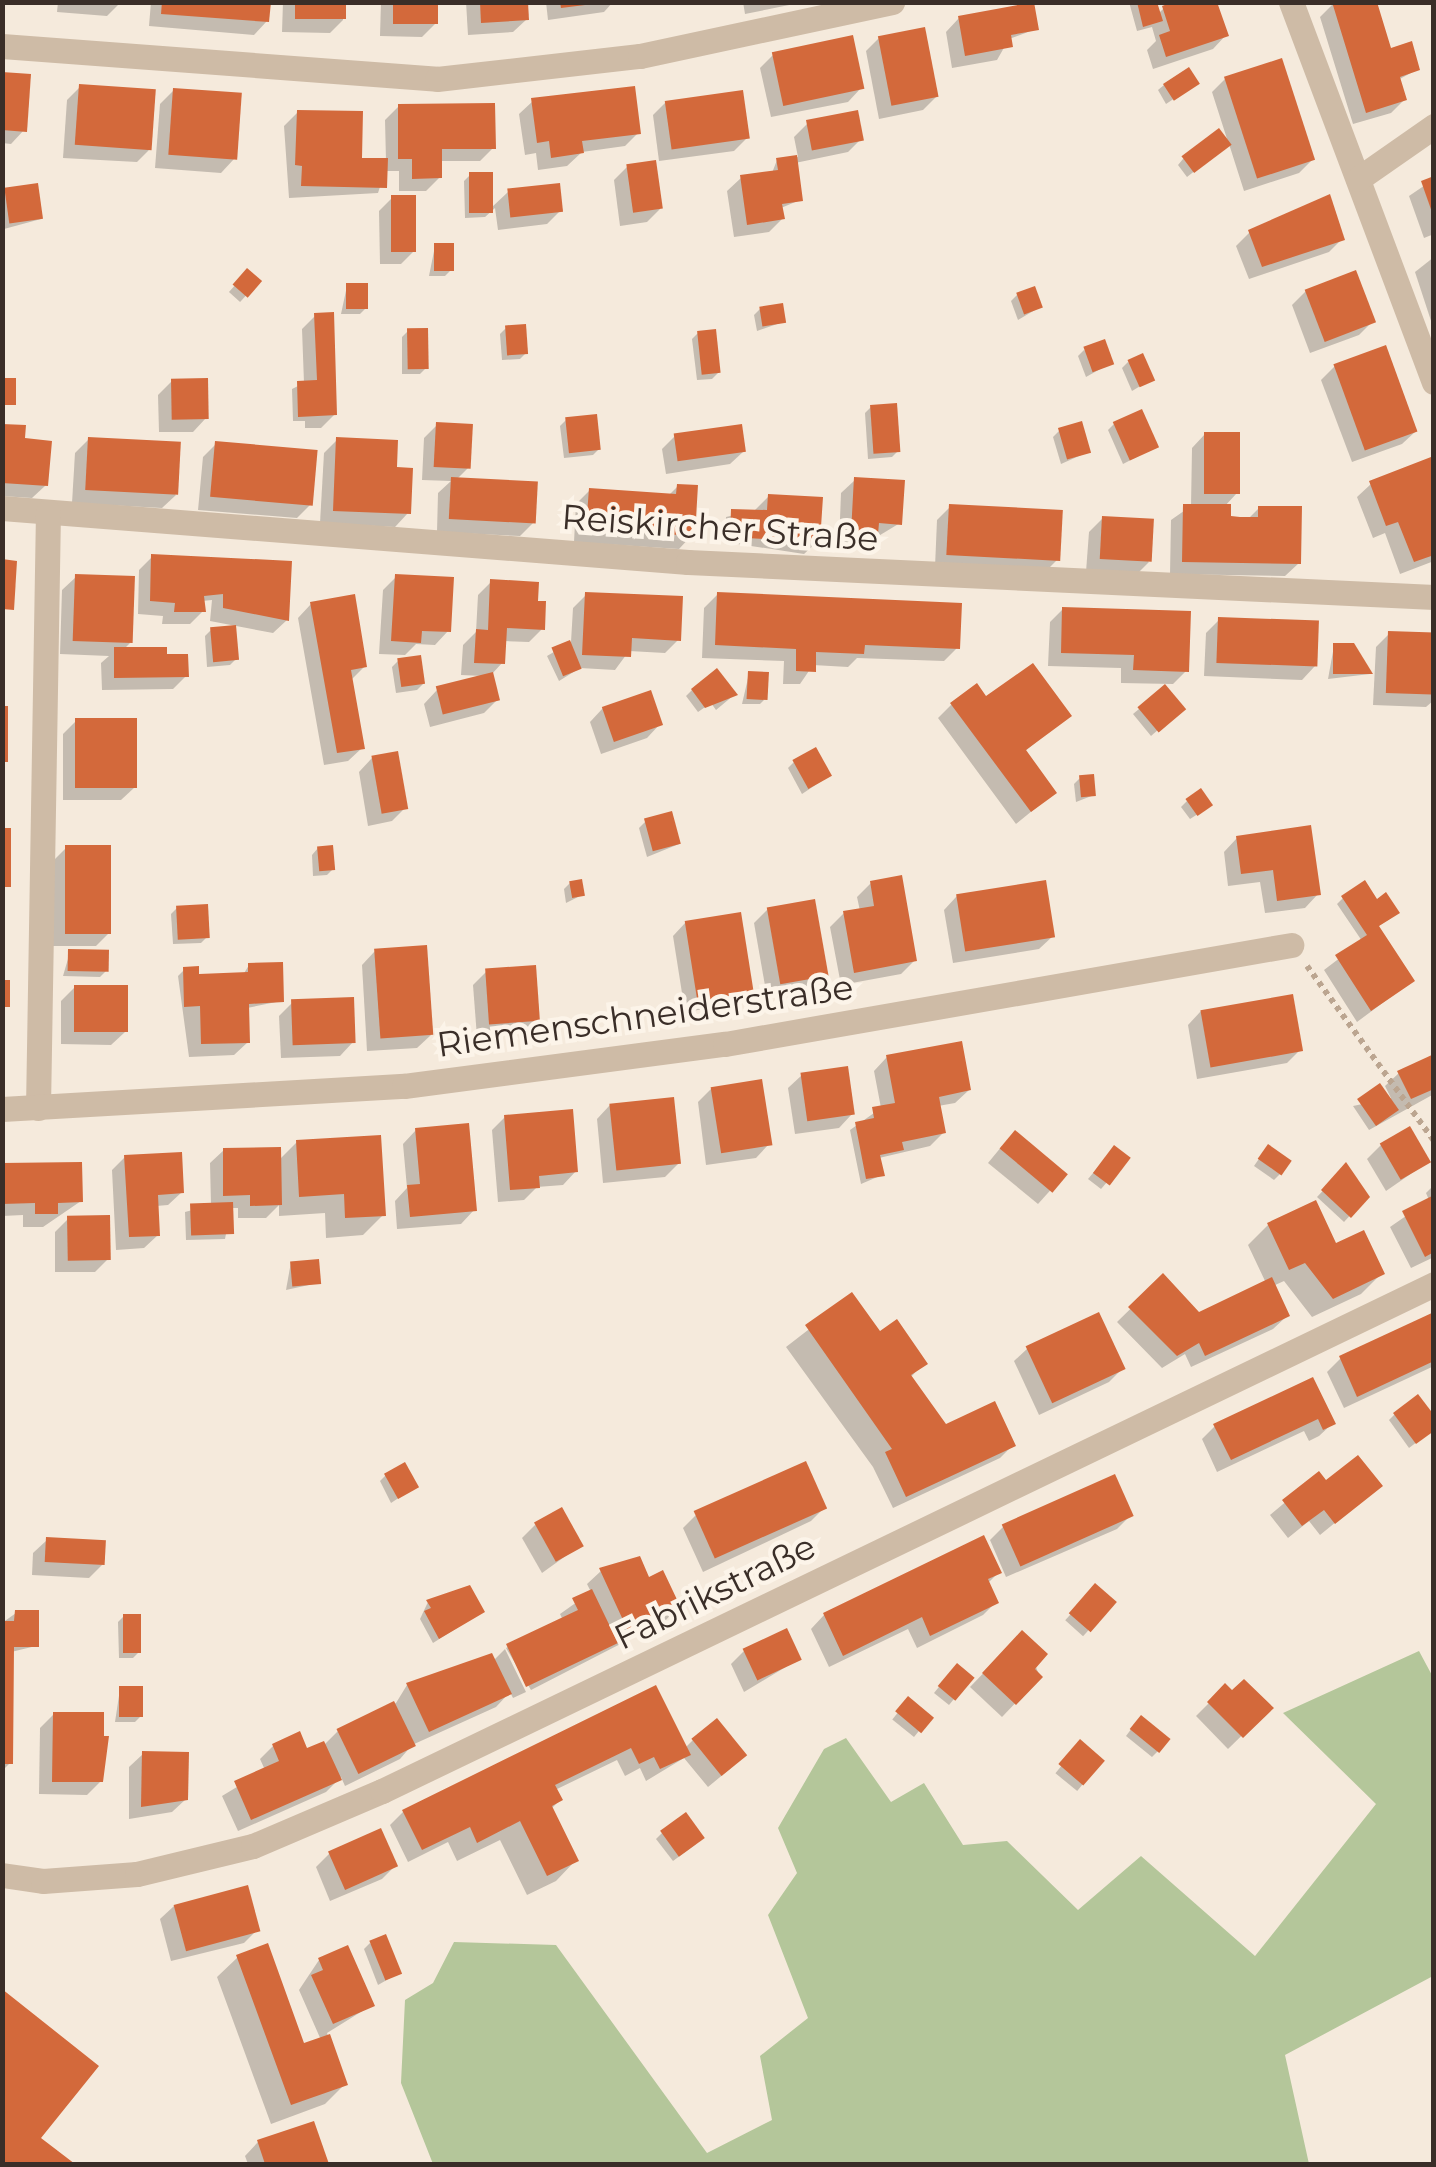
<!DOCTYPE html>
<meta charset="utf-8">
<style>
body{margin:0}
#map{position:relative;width:1436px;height:2167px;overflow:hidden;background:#f5eadc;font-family:Montserrat,sans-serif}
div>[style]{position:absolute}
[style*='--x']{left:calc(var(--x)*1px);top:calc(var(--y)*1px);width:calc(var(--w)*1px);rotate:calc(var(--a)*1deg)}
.green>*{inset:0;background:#b4c69a}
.shadow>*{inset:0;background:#0003;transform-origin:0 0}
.building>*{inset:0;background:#d3693b;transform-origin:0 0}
.path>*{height:6px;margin-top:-3px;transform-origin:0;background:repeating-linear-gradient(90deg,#bba590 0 5px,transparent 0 10px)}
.minor>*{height:25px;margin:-12.5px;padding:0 12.5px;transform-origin:12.5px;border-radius:12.5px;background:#cebba6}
span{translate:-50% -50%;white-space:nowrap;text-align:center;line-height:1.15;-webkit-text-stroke:9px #fcf4e9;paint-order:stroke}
.street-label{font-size:35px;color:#3a2e28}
.frame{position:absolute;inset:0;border:5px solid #3a2e28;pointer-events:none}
</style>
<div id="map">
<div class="green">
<div style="clip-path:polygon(1419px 1651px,1434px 1679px,1433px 1976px,1285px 2055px,1309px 2164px,433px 2164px,401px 2083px,405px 2000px,433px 1983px,454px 1942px,556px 1945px,707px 2153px,772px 2120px,760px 2056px,808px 2018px,768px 1915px,797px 1873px,778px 1828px,824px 1749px,846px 1738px,891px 1802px,924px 1783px,963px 1845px,1007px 1841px,1078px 1910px,1141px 1856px,1255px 1956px,1376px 1804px,1283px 1713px)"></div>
</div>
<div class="shadow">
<div style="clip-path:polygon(58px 2px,121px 2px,107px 16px,57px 12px)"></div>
<div style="clip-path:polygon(151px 2px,268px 2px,267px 21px,254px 35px,149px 26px)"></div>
<div style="clip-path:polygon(283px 2px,344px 2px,343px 20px,330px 33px,282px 32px)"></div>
<div style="clip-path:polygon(381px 2px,436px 2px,435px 24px,422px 37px,380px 36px)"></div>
<div style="clip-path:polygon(466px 2px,526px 2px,527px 19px,513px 32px,468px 35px)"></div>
<div style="clip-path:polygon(546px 2px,613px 2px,604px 12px,548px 20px)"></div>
<div style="clip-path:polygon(743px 2px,804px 2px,745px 14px)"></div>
<div style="clip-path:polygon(1129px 2px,1155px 2px,1158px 14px,1163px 9px,1226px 35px,1213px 49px,1153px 69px,1147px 50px,1156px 41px,1152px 27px,1137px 31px)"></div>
<div style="clip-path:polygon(1333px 4px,1418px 69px,1398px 80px,1404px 100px,1391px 113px,1353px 124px,1320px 17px)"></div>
<div style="clip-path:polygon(959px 18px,1036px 29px,1009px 39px,997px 60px,952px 68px,946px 32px)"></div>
<div style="clip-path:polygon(879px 38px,937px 96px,923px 110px,879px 119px,866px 51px)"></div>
<div style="clip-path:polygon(774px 54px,861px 88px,848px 102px,771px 117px,760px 68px)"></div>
<div style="clip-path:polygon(2px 74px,24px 130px,11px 144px,2px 143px)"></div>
<div style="clip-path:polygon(1225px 79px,1312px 160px,1299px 173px,1244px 191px,1229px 144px,1187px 177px,1178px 165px,1183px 159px,1228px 142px,1212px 92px)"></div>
<div style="clip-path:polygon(1196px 84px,1166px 104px,1158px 90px,1164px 85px)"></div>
<div style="clip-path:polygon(80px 87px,150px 149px,137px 162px,63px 158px,67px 100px)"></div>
<div style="clip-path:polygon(174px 90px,234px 159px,221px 173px,155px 168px,160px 104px)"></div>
<div style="clip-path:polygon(533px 101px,638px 133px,625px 146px,582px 152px,567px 166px,538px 170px,536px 153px,525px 155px,519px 114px)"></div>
<div style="clip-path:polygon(666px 102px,747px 138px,734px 151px,659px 161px,653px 115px)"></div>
<div style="clip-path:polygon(399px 106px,493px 148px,480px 161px,440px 161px,440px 177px,426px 191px,399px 191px,399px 171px,385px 171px,378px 193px,289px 198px,284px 126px,298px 112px,359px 164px,386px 161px,385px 120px)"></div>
<div style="clip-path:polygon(808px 123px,861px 139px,848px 152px,795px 163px,800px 200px,781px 208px,782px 219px,769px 232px,734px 237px,727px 191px,741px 178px,772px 173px,777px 160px,798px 157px,794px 137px)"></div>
<div style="clip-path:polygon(627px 167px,660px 209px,647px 222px,620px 226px,614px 180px)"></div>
<div style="clip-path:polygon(470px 175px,491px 208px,508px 192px,560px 211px,547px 224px,498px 230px,495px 208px,485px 217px,465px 218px,464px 181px)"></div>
<div style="clip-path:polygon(1434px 179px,1434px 234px,1424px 238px,1409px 196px)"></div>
<div style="clip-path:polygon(5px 191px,41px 219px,4px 229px)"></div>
<div style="clip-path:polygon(392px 198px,415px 250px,401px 264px,380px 264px,379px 211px)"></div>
<div style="clip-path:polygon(1250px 232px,1342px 239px,1329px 252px,1249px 279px,1236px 246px)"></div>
<div style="clip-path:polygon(435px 246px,451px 270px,445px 276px,429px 276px)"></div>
<div style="clip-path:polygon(1434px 257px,1434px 330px,1415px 272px)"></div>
<div style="left:247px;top:272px;width:15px;height:27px;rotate:42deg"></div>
<div style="clip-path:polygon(347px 286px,366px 308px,360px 314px,341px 314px)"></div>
<div style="clip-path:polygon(1306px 291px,1373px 321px,1359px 335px,1310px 353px,1292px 305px)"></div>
<div style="clip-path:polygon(1017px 295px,1040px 307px,1018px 320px,1011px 301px)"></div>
<div style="clip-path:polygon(760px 309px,783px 322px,757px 331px,754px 315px)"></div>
<div style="clip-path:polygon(316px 315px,335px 414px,321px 428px,305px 428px,305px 421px,293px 421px,292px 389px,304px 383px,302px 329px)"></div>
<div style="clip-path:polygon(506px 328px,526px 353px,520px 359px,502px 360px,500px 334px)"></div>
<div style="clip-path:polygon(408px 331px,426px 368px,420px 374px,402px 374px,402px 337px)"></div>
<div style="clip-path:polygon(698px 333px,718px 373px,712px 379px,697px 380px,692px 339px)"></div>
<div style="clip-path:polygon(1084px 350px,1111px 363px,1086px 377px,1078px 356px)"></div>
<div style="clip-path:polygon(1128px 362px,1152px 379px,1132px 391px,1122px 368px)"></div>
<div style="clip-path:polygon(1335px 366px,1416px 431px,1402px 444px,1352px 462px,1321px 380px)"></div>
<div style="clip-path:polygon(172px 381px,206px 418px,193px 432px,159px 432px,158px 395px)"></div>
<div style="clip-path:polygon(871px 407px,898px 451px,892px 457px,868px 459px,865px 413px)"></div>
<div style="clip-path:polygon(566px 420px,599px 449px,593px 455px,564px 458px,560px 426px)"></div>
<div style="clip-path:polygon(1114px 424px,1156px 447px,1123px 464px,1108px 430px)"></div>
<div style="clip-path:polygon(437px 425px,469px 467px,456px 480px,534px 522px,520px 536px,437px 532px,438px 493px,451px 481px,422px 480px,424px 438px)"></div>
<div style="clip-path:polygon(2px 426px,23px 441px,46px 485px,32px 498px,2px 496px)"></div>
<div style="clip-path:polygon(1059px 431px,1088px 452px,1061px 464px,1053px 437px)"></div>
<div style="clip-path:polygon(1205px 434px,1237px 493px,1224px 507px,1228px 519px,1248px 519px,1259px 508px,1299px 563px,1285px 576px,1170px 574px,1171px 520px,1191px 506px,1192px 448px)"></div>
<div style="clip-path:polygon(675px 436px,744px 451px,730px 464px,666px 474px,662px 449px)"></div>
<div style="clip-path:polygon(89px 439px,176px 495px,162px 508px,72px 503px,75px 453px)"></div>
<div style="clip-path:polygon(337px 440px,394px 470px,408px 513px,395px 527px,320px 523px,324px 453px)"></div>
<div style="clip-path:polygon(216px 444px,311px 504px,297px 518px,198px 510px,203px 457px)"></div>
<div style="clip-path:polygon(1430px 460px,1434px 561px,1400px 574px,1385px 533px,1373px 538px,1357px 497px,1371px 484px)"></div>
<div style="clip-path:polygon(855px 480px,900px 523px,862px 546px,839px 545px,841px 493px)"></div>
<div style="clip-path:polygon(678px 486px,692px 535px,679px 549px,574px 542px,576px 504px,590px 490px,668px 496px)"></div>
<div style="clip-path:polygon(769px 496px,818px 541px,804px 554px,725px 542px,726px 517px,755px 510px)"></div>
<div style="clip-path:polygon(950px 507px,1058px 559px,1045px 572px,935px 567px,937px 520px)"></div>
<div style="clip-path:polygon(1103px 518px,1149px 562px,1136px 575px,1086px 572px,1089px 532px)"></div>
<div style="clip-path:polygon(152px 557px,287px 620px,273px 633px,210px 621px,212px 600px,202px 601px,203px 611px,190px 624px,162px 624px,163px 616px,138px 614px,139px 570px)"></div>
<div style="clip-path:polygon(76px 577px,130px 643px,123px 650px,165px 657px,186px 676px,173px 689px,102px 690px,101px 663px,109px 656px,60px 654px,62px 590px)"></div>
<div style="clip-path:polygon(396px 577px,448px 631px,435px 645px,416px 644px,405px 655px,379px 654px,383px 590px)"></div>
<div style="clip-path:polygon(491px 582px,535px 603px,542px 629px,529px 642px,504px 641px,502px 663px,491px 675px,497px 700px,484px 713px,430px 727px,424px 704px,437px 690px,483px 676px,461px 675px,463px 645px,476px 632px,478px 595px)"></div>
<div style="clip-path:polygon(718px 594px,957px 648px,944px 661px,857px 658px,848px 667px,813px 665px,800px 684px,783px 684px,784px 661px,702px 658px,704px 608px)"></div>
<div style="clip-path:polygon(586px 595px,678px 640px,665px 653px,629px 651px,615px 670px,580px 668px,559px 681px,547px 656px,571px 642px,573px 608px)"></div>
<div style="clip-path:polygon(311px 604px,365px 666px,350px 681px,362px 748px,348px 761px,324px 765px,298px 618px)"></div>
<div style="clip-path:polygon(1063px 609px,1186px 671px,1173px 684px,1121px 683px,1121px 668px,1048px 666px,1050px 622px)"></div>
<div style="clip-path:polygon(1219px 620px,1315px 666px,1302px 680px,1204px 676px,1206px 633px)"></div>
<div style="clip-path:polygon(211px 630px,236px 659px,230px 665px,207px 667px,205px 636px)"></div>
<div style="clip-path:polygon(1389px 634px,1434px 636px,1434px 700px,1426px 707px,1373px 705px,1376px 647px)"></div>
<div style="clip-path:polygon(1334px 646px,1370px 674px,1328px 679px)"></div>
<div style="clip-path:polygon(398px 661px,423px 684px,417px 690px,396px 693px,392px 667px)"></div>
<div style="clip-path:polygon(749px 674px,766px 698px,760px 704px,742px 704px)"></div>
<div style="clip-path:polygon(692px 690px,734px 695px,716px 710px,711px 703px,698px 712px,686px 696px)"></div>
<div style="clip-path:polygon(986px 700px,1068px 716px,1024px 752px,1054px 793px,1016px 824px,938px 718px,951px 705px)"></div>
<div style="clip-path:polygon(603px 708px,660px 724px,647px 738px,601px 754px,590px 722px)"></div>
<div style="clip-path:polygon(1139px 709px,1176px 714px,1151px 736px,1133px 714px)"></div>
<div style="clip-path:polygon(76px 721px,135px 787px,121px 800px,63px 800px,63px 734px)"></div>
<div style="clip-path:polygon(372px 758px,405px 808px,392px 821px,368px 826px,359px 772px)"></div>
<div style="clip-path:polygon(794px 762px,829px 776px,802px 794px,788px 768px)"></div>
<div style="clip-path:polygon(1080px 778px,1094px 795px,1076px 802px,1074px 784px)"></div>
<div style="clip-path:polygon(1187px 801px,1204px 810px,1190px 819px,1181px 807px)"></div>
<div style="clip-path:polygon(645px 822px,679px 844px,647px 857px,639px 828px)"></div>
<div style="clip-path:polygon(1237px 838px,1318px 894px,1305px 908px,1265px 913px,1260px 882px,1228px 886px,1224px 852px)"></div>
<div style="clip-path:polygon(66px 848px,109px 933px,96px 946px,53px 946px,53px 861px)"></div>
<div style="clip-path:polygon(318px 848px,333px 869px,327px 875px,313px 876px,312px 855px)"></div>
<div style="clip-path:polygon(570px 883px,582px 895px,566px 903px,564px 889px)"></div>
<div style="clip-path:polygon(871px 883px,915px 960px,901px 974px,841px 985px,830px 927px,844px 913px,860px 911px,857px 897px)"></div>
<div style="clip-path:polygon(957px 896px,1053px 936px,1039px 949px,953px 963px,944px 910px)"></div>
<div style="clip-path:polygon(1343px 898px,1391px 918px,1377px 927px,1412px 981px,1357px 1022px,1324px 970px,1362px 941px,1337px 904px)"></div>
<div style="clip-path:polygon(177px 908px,207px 937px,201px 943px,173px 944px,171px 914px)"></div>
<div style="clip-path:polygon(768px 909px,825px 976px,812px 989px,767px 997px,754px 923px)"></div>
<div style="clip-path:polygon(686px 922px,750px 991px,737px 1004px,685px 1012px,673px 936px)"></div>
<div style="clip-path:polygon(375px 951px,431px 1035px,417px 1048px,367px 1051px,362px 965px)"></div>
<div style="clip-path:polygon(70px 952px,106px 971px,100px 977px,63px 976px)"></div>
<div style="clip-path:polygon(249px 965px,281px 1001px,247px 1008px,248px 1042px,234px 1055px,189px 1057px,178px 976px,184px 970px,197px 977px,243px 975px)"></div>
<div style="clip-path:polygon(486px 972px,538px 1020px,524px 1033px,477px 1037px,473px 985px)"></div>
<div style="clip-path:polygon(75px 987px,125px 1032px,111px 1045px,61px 1044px,61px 1001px)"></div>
<div style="clip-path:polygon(292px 1003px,353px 1042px,340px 1056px,281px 1058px,279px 1016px)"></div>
<div style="clip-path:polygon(1201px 1011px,1300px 1050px,1287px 1063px,1197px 1079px,1188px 1025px)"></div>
<div style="clip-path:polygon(1434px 1056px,1434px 1094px,1369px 1130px,1353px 1106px,1391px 1098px,1385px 1086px,1399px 1073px)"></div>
<div style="clip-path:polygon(887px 1057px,969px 1090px,955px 1103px,938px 1106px,943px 1133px,930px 1146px,879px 1158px,882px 1175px,861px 1184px,850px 1130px,881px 1108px,874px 1071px)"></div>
<div style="clip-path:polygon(802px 1075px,852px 1114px,839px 1128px,795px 1134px,788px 1088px)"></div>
<div style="clip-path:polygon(711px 1089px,769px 1144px,756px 1158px,706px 1165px,698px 1102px)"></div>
<div style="clip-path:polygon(610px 1105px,679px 1163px,665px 1177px,603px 1183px,597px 1119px)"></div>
<div style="clip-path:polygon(505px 1117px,576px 1171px,563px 1185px,537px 1187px,524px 1200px,498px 1202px,492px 1130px)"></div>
<div style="clip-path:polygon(416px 1130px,474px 1210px,461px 1224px,397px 1229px,395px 1201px,407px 1188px,403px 1144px)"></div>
<div style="clip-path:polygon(297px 1142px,383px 1215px,363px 1235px,326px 1238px,325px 1213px,279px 1216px,279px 1205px,266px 1218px,238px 1218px,238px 1208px,231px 1208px,225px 1239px,186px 1240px,185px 1212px,211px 1205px,210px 1163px,224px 1150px,279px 1160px)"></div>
<div style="clip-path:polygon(1381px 1145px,1428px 1162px,1386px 1191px,1367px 1159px)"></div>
<div style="clip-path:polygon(1002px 1146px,1065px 1174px,1038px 1204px,988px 1163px)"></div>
<div style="clip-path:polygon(1263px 1153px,1280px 1174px,1274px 1180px,1254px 1166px)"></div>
<div style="clip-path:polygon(1109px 1154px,1127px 1159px,1101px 1189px,1088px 1179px)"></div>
<div style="clip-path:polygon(125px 1157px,182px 1192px,168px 1205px,156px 1206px,158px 1235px,144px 1248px,116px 1250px,112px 1170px)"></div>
<div style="clip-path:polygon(2px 1166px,81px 1201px,43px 1227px,23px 1227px,23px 1215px,2px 1216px)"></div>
<div style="clip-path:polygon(1346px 1166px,1367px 1197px,1344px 1222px,1317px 1197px)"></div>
<div style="clip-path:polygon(1434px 1185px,1434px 1257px,1411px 1268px,1390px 1227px,1429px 1200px,1426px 1193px)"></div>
<div style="clip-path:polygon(68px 1219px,108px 1259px,95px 1272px,55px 1272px,55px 1232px)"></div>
<div style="clip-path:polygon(1268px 1225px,1335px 1246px,1382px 1273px,1361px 1294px,1312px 1317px,1284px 1281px,1273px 1286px,1287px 1316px,1273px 1329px,1191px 1367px,1185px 1354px,1162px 1368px,1117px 1322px,1163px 1277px,1198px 1315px,1266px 1283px,1248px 1245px)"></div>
<div style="clip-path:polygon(291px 1262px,318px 1283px,286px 1290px)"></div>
<div style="clip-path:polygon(852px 1296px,879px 1335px,924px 1363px,910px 1378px,945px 1427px,1013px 1445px,1000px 1458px,893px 1508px,873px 1467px,786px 1347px)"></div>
<div style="clip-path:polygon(1434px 1315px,1434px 1366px,1344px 1408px,1327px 1372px,1340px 1359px)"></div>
<div style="clip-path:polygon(1028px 1348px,1122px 1369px,1109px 1382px,1039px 1415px,1014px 1361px)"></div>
<div style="clip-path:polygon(1312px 1380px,1333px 1423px,1319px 1436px,1309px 1441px,1304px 1431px,1217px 1472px,1202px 1439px,1215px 1426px)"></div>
<div style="clip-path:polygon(1395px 1414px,1434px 1429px,1409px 1448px,1389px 1420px)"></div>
<div style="clip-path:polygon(1319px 1474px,1326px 1483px,1380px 1486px,1320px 1535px,1309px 1521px,1288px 1538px,1270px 1515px)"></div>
<div style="clip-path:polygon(386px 1475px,415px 1487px,391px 1503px,380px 1481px)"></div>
<div style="clip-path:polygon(824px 1508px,811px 1521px,703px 1572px,683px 1528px,696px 1515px)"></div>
<div style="clip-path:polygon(1131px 1515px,1117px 1529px,1006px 1577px,990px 1540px,1003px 1527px)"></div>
<div style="clip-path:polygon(535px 1525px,581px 1545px,542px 1573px,522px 1538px)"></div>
<div style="clip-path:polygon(982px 1539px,999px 1572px,987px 1584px,996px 1602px,983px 1615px,917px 1648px,908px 1629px,829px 1667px,811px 1629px,824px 1615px)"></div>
<div style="clip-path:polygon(47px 1540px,103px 1564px,89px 1578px,32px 1575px,33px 1553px)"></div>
<div style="clip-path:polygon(601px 1571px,648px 1580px,678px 1607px,665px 1621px,531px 1690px,506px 1648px,563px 1620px,560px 1614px,591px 1592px,587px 1584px)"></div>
<div style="left:1096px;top:1586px;width:24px;height:46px;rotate:42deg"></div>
<div style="clip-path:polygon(428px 1602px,482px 1612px,433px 1643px,420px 1619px)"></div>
<div style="clip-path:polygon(16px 1613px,36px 1646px,11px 1652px,10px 1763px,2px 1771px,2px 1623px)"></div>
<div style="clip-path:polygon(124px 1616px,139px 1652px,133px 1658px,119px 1658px,118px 1622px)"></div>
<div style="clip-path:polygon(1022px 1633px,1040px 1677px,1002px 1717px,970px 1687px)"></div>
<div style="clip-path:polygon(505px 1649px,526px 1692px,513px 1698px,510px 1692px,496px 1707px,412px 1745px,400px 1759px,345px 1786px,341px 1777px,326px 1792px,238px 1831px,222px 1796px,265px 1770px,260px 1759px,273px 1746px,306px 1752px,324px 1745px,338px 1731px,396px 1703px,407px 1685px,493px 1661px)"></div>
<div style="clip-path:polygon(744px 1651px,799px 1659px,744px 1692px,731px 1664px)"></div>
<div style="clip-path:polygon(951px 1672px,954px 1699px,949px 1705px,934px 1693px)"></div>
<div style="clip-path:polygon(1225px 1687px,1270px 1708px,1228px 1749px,1196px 1716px)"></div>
<div style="clip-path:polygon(655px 1688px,685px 1748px,693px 1740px,731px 1768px,708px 1787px,684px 1758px,646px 1781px,640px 1768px,625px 1776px,617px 1760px,555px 1790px,560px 1800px,551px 1809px,576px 1860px,556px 1881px,527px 1895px,500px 1840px,457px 1861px,448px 1842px,408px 1862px,390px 1825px,403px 1812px)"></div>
<div style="clip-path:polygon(120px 1689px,141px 1716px,135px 1722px,115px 1722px)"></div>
<div style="left:908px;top:1700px;width:28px;height:25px;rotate:39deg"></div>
<div style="clip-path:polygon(54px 1714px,101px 1781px,87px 1795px,39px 1794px,40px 1728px)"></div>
<div style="clip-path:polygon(1135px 1724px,1158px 1751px,1152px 1757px,1126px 1736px)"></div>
<div style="left:1080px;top:1743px;width:28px;height:39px;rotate:39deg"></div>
<div style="clip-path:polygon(143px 1754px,186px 1799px,172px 1812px,129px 1819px,129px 1767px)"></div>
<div style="clip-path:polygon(662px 1833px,696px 1844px,673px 1861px,656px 1839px)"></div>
<div style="clip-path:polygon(329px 1854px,395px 1866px,382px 1879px,330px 1901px,316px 1867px)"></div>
<div style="clip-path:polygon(174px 1906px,257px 1930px,244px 1943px,171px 1961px,160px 1919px)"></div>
<div style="clip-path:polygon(370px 1943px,399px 1973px,378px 1985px,364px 1949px)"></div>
<div style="clip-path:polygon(238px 1957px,303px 2046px,321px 2040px,299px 1990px,319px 1960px,372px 2005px,327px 2033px,345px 2084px,325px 2104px,271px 2124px,217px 1977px)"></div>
<div style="clip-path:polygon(313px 2124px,326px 2164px,248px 2164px,245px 2156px,258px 2142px)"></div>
</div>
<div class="building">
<div style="clip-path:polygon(162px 2px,271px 2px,269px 22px,161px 14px)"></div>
<div style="left:295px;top:2px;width:51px;height:17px"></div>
<div style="left:393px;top:2px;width:45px;height:22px"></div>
<div style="clip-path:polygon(480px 2px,528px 2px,529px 20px,481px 23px)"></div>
<div style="clip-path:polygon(560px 2px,584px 2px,585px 5px,561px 8px)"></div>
<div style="clip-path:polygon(1034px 2px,1039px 30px,1011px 35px,1013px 47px,965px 56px,958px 16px)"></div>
<div style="clip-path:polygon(1137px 2px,1157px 2px,1163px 21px,1143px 27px)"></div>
<div style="clip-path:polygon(1173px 2px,1217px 2px,1229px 36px,1166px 57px,1159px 35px,1170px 31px,1162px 6px)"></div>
<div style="clip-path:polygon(1332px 2px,1377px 2px,1391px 48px,1412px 41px,1420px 70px,1400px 77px,1407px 100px,1366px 113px)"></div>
<div style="left:925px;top:27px;width:71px;height:48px;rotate:79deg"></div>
<div style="left:853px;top:35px;width:55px;height:83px;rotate:78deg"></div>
<div style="left:1282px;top:58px;width:107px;height:61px;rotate:72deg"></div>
<div style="left:1189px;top:67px;width:20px;height:31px;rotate:57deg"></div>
<div style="clip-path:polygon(2px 72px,31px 74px,27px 132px,2px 130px)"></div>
<div style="left:79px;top:84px;width:77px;height:61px;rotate:4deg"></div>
<div style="clip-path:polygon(635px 86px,641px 134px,582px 141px,584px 153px,551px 158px,549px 141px,537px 143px,531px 98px)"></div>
<div style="left:173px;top:88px;width:69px;height:67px;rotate:4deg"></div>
<div style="left:743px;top:90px;width:49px;height:79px;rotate:82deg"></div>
<div style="clip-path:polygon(495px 103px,496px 149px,442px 149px,442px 178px,412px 179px,412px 159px,398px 159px,398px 104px)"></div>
<div style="clip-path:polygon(297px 110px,363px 111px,362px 158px,388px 158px,387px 188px,301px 186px,302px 166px,295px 165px)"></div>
<div style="left:858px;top:110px;width:31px;height:53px;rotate:79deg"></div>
<div style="left:1219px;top:128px;width:21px;height:47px;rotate:53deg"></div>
<div style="clip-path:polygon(797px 155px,803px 201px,782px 204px,785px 219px,747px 225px,740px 175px,778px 170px,776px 158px)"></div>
<div style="left:656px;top:160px;width:49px;height:30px;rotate:82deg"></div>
<div style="left:469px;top:172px;width:24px;height:41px"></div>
<div style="clip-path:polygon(1434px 176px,1434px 215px,1433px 215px,1421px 181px)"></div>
<div style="left:38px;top:183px;width:36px;height:34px;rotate:82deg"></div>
<div style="left:560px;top:183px;width:29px;height:53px;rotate:84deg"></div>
<div style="clip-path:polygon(1330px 194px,1345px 240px,1262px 267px,1248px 230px)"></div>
<div style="left:391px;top:195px;width:25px;height:57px"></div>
<div style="left:454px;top:243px;width:28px;height:20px;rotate:90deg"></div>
<div style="left:247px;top:268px;width:20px;height:22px;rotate:41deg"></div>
<div style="left:1356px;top:270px;width:56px;height:55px;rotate:69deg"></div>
<div style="left:346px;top:283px;width:22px;height:26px"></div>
<div style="left:1035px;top:286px;width:23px;height:20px;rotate:70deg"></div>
<div style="left:783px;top:303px;width:20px;height:24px;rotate:81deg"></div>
<div style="clip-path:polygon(334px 312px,337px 415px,298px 417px,297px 381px,317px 380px,314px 313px)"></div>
<div style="left:526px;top:324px;width:30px;height:21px;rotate:86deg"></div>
<div style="left:428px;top:328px;width:41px;height:21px;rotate:89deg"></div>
<div style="left:716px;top:329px;width:44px;height:19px;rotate:84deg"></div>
<div style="left:1105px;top:339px;width:27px;height:23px;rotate:70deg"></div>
<div style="left:1386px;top:345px;width:92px;height:56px;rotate:70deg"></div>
<div style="left:1143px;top:353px;width:30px;height:17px;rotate:66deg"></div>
<div style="left:2px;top:378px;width:14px;height:27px"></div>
<div style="left:208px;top:378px;width:41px;height:37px;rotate:89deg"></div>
<div style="left:897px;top:403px;width:49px;height:27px;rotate:86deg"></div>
<div style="left:1142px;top:409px;width:42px;height:32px;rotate:66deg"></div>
<div style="left:597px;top:414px;width:36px;height:32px;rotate:84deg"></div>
<div style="left:1082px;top:421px;width:33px;height:25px;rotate:74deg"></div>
<div style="left:436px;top:422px;width:37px;height:45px;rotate:3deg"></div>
<div style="clip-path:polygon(2px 424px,26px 425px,25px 438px,52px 441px,48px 486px,2px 483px)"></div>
<div style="left:742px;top:424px;width:28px;height:69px;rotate:82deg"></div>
<div style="left:1204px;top:432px;width:36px;height:62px"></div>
<div style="left:88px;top:437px;width:93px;height:53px;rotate:3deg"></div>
<div style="clip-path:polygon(336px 437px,398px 440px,397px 467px,413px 468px,411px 514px,333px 511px)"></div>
<div style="left:215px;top:441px;width:103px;height:56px;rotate:5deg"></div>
<div style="clip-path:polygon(1431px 457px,1434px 555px,1414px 562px,1398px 522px,1386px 526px,1369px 481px)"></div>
<div style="left:451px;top:477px;width:87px;height:42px;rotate:3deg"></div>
<div style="clip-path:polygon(854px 477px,905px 480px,902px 525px,879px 523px,878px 534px,851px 533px)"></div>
<div style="clip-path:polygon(677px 484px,698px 485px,695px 536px,586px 529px,589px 488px,676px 494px)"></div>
<div style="clip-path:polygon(768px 494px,823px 497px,820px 542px,730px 537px,731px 509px,767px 510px)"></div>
<div style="left:949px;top:504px;width:114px;height:51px;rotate:3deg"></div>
<div style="clip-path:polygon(1183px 504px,1231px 504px,1231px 516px,1240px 517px,1258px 517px,1258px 506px,1302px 506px,1301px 564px,1182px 562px)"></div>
<div style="left:1102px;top:516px;width:52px;height:43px;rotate:3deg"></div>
<div style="clip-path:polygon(151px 554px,292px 561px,289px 621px,223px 608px,223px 594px,204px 596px,206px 612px,174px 612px,175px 603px,150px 601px)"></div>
<div style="clip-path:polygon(2px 559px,17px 561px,14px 610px,2px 609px)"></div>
<div style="left:75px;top:574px;width:60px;height:67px;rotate:2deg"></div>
<div style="clip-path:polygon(395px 574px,454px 577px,451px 632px,422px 631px,421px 643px,391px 641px)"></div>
<div style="clip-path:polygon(490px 579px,539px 582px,538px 601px,546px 601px,545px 630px,507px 628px,505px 664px,474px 663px,476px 629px,488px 630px)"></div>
<div style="clip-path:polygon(585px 592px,683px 596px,681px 641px,632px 638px,631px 657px,582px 655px)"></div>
<div style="clip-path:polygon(717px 592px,962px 603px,960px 649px,865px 645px,864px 654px,816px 652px,816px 672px,796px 671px,796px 649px,715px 645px)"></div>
<div style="clip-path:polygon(355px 594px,367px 667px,351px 670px,365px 749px,337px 753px,310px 602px)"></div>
<div style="clip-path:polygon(1062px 607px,1191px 611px,1189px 672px,1133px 670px,1134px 655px,1061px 653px)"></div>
<div style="left:1218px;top:617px;width:101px;height:46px;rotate:2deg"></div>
<div style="left:236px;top:625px;width:35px;height:26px;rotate:85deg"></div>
<div style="left:1388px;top:631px;width:46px;height:62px;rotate:2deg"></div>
<div style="left:570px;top:640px;width:31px;height:20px;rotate:68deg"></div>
<div style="clip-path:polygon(1333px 643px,1354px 643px,1373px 674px,1333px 674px)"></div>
<div style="clip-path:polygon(114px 647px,167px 647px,167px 654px,188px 654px,189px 677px,114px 678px)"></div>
<div style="left:421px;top:655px;width:29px;height:24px;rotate:82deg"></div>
<div style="clip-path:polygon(1033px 663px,1072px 716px,1026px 750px,1057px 793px,1031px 812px,950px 703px,977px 683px,986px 696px)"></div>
<div style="clip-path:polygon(717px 668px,738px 695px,705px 708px,691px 689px)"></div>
<div style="left:748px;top:671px;width:21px;height:28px;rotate:3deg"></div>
<div style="left:493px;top:672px;width:29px;height:59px;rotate:76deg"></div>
<div style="left:1165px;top:684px;width:33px;height:36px;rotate:50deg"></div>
<div style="left:651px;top:690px;width:37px;height:52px;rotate:71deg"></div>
<div style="left:2px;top:706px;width:6px;height:56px"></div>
<div style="left:75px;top:718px;width:62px;height:70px"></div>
<div style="left:816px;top:747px;width:33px;height:27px;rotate:61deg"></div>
<div style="left:398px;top:751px;width:59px;height:27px;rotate:80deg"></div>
<div style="left:1094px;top:774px;width:22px;height:15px;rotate:85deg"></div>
<div style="left:1201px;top:788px;width:21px;height:19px;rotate:55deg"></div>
<div style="left:672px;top:811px;width:34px;height:29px;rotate:75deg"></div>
<div style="clip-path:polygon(1311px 825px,1321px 895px,1277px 901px,1273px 870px,1241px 874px,1236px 836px)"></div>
<div style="left:2px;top:828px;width:9px;height:59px"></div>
<div style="left:65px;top:845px;width:46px;height:89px"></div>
<div style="left:333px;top:845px;width:25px;height:16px;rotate:85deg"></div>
<div style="clip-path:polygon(902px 875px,917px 961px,854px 973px,843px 911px,874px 906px,870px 881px)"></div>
<div style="left:582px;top:879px;width:17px;height:13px;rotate:80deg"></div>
<div style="left:1046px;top:880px;width:58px;height:91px;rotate:81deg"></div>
<div style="clip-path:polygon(1365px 880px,1377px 899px,1386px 892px,1400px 913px,1379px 926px,1415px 981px,1371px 1011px,1335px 955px,1367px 935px,1341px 896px)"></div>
<div style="left:815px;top:899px;width:78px;height:49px;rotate:80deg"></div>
<div style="left:208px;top:904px;width:34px;height:32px;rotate:87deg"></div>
<div style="left:741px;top:912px;width:81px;height:57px;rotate:81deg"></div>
<div style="left:427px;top:945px;width:90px;height:53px;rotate:86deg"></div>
<div style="left:68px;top:949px;width:41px;height:22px;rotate:1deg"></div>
<div style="clip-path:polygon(283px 962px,284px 1002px,249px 1004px,250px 1043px,201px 1044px,200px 1006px,184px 1007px,183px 967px,199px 966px,199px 974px,248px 972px,248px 963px)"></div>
<div style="left:536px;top:965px;width:56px;height:51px;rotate:86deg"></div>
<div style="left:2px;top:980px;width:8px;height:27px"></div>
<div style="left:74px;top:985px;width:54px;height:47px"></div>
<div style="left:1293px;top:994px;width:58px;height:94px;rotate:80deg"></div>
<div style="left:354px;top:997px;width:46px;height:63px;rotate:88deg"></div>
<div style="clip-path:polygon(962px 1041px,971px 1090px,939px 1097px,946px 1133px,902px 1142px,904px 1150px,880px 1155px,885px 1176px,866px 1179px,855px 1122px,874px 1118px,872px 1107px,895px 1103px,886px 1055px)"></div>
<div style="clip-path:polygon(1434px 1054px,1434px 1089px,1411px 1099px,1397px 1071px)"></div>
<div style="left:848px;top:1066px;width:49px;height:48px;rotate:82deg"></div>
<div style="left:762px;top:1079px;width:67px;height:52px;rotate:81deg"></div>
<div style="left:1380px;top:1083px;width:33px;height:28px;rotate:55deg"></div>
<div style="left:674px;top:1097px;width:67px;height:65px;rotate:84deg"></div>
<div style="clip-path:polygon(573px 1109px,578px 1172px,539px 1176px,540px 1188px,510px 1190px,504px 1115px)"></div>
<div style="clip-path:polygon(469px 1123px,477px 1211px,410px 1217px,407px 1185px,420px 1184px,415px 1128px)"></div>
<div style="left:1410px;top:1126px;width:42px;height:35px;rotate:60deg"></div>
<div style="left:1015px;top:1130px;width:69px;height:24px;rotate:40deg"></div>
<div style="clip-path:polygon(381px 1135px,386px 1216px,345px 1218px,344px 1194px,299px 1197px,296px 1140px)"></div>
<div style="left:1268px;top:1144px;width:29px;height:18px;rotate:35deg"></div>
<div style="left:1114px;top:1145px;width:21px;height:35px;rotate:37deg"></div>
<div style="clip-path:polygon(281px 1147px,282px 1205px,250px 1206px,250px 1195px,223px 1196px,223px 1148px)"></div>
<div style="clip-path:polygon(182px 1152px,184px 1193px,158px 1195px,160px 1236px,129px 1237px,124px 1155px)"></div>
<div style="clip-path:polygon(82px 1162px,83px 1202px,58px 1203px,58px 1214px,35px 1214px,35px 1203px,2px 1204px,2px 1163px)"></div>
<div style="clip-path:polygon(1346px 1162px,1370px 1197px,1351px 1218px,1321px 1190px)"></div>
<div style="clip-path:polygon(1434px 1195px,1434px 1252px,1425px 1257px,1402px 1211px)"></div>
<div style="clip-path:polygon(1316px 1200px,1336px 1243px,1364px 1230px,1385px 1274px,1333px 1299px,1305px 1263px,1289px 1270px,1267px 1223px)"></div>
<div style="left:233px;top:1202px;width:32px;height:43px;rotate:88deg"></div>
<div style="left:110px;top:1215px;width:45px;height:43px;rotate:89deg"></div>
<div style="left:319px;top:1259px;width:25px;height:29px;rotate:85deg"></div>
<div style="clip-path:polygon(1163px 1273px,1199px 1312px,1272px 1277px,1290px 1316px,1205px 1356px,1199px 1343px,1177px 1356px,1128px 1307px)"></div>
<div style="clip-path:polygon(852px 1292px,880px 1331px,897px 1319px,928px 1364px,911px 1375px,946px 1424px,995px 1401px,1016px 1446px,906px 1497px,885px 1452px,892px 1449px,805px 1325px)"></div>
<div style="left:1099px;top:1312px;width:63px;height:81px;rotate:65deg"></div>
<div style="clip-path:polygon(1434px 1312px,1434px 1361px,1357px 1397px,1339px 1356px)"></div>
<div style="clip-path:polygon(1313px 1377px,1336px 1424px,1323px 1430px,1318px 1419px,1231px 1460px,1213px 1424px)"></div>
<div style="clip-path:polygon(1418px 1394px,1434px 1415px,1434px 1431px,1416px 1444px,1393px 1413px)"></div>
<div style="clip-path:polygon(1358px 1455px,1383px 1486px,1335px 1524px,1324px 1510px,1302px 1526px,1282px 1500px,1319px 1471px,1326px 1480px)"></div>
<div style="left:806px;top:1461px;width:52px;height:123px;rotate:66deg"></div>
<div style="left:405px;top:1462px;width:29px;height:24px;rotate:61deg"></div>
<div style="left:1115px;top:1474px;width:46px;height:124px;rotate:66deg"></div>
<div style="left:562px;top:1507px;width:45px;height:32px;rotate:61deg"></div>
<div style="clip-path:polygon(984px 1535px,1002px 1573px,988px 1579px,999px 1603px,930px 1636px,922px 1617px,843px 1656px,823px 1613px)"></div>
<div style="left:46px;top:1537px;width:60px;height:25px;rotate:3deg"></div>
<div style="clip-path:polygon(640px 1556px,649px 1577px,663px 1570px,681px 1608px,629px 1633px,599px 1568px)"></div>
<div style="left:1095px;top:1583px;width:29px;height:40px;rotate:41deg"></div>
<div style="clip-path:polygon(470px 1585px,485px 1612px,439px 1639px,424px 1611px,431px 1608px,426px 1600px)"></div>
<div style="clip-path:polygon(592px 1589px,618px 1643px,526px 1687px,506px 1644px,578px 1610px,572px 1598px)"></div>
<div style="clip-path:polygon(15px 1610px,39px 1610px,39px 1647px,14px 1647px,13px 1764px,2px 1764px,2px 1621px,14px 1621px)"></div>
<div style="left:123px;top:1614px;width:18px;height:39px"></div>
<div style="left:787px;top:1628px;width:35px;height:49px;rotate:65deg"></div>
<div style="clip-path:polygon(1022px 1630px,1048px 1654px,1035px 1669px,1043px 1677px,1016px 1705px,982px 1673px)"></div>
<div style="clip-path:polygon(492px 1653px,512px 1694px,429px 1732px,406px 1683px)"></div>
<div style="left:957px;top:1663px;width:23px;height:30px;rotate:40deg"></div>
<div style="clip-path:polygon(1244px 1679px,1274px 1708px,1243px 1738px,1207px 1702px,1225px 1683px,1232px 1690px)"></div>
<div style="clip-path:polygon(656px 1685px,691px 1755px,660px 1769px,654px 1757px,639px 1764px,631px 1748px,555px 1785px,563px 1800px,552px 1806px,579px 1861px,547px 1876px,520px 1821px,477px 1843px,470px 1827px,422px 1850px,402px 1810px)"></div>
<div style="left:143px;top:1686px;width:31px;height:24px;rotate:90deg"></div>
<div style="left:908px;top:1696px;width:34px;height:20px;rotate:40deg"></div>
<div style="left:394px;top:1701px;width:50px;height:64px;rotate:64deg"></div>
<div style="clip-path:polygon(53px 1712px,104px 1712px,104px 1736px,109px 1736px,103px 1782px,52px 1782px)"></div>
<div style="left:1141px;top:1715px;width:38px;height:18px;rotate:39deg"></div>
<div style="left:717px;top:1718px;width:48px;height:33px;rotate:51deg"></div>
<div style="clip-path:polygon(300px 1731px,307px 1748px,324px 1741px,342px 1780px,251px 1820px,234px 1781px,279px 1761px,272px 1744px)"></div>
<div style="left:1080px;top:1739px;width:33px;height:33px;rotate:41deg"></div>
<div style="clip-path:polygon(142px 1751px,189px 1752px,188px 1800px,141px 1807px)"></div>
<div style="left:686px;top:1812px;width:32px;height:32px;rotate:54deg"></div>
<div style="left:381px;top:1828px;width:42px;height:58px;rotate:66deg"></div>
<div style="left:248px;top:1885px;width:48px;height:77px;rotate:75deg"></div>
<div style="left:386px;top:1934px;width:43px;height:18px;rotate:68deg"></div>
<div style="clip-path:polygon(268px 1943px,304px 2043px,330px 2034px,348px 2085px,291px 2105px,236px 1955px)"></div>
<div style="clip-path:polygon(348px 1945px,375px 2006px,333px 2024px,311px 1975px,323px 1970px,318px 1958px)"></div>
<div style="clip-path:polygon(2px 1989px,99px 2066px,41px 2138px,75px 2164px,2px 2164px)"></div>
<div style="clip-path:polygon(314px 2121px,329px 2164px,265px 2164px,257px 2140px)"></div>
</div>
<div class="path">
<div style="--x:1307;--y:966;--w:216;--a:54"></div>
</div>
<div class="minor">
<div style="--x:1291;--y:2;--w:406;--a:69.4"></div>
<div style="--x:2;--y:46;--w:436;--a:4.3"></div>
<div style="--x:437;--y:79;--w:204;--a:-6.5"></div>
<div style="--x:640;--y:56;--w:258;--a:-12.1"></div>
<div style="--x:1358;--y:179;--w:93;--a:-34.9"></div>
<div style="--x:2;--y:508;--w:688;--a:4.5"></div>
<div style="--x:688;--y:562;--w:747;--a:2.69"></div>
<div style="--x:38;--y:1108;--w:596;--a:-89.04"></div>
<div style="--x:2;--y:1109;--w:403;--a:-3.3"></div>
<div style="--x:404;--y:1086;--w:324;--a:-7.5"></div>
<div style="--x:725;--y:1044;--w:575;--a:-9.92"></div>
<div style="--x:2;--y:1875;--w:41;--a:8.3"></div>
<div style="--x:43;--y:1881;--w:94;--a:-4.3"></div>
<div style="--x:137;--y:1874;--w:119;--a:-13.6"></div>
<div style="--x:253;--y:1846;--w:140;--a:-23.1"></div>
<div style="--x:382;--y:1791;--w:1168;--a:-25.73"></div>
</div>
<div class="street-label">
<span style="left:720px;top:528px;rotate:4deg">Reiskircher Straße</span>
<span style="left:645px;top:1016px;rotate:-8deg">Riemenschneiderstraße</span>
<span style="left:715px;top:1592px;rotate:-26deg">Fabrikstraße</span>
</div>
<div class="frame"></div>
</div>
